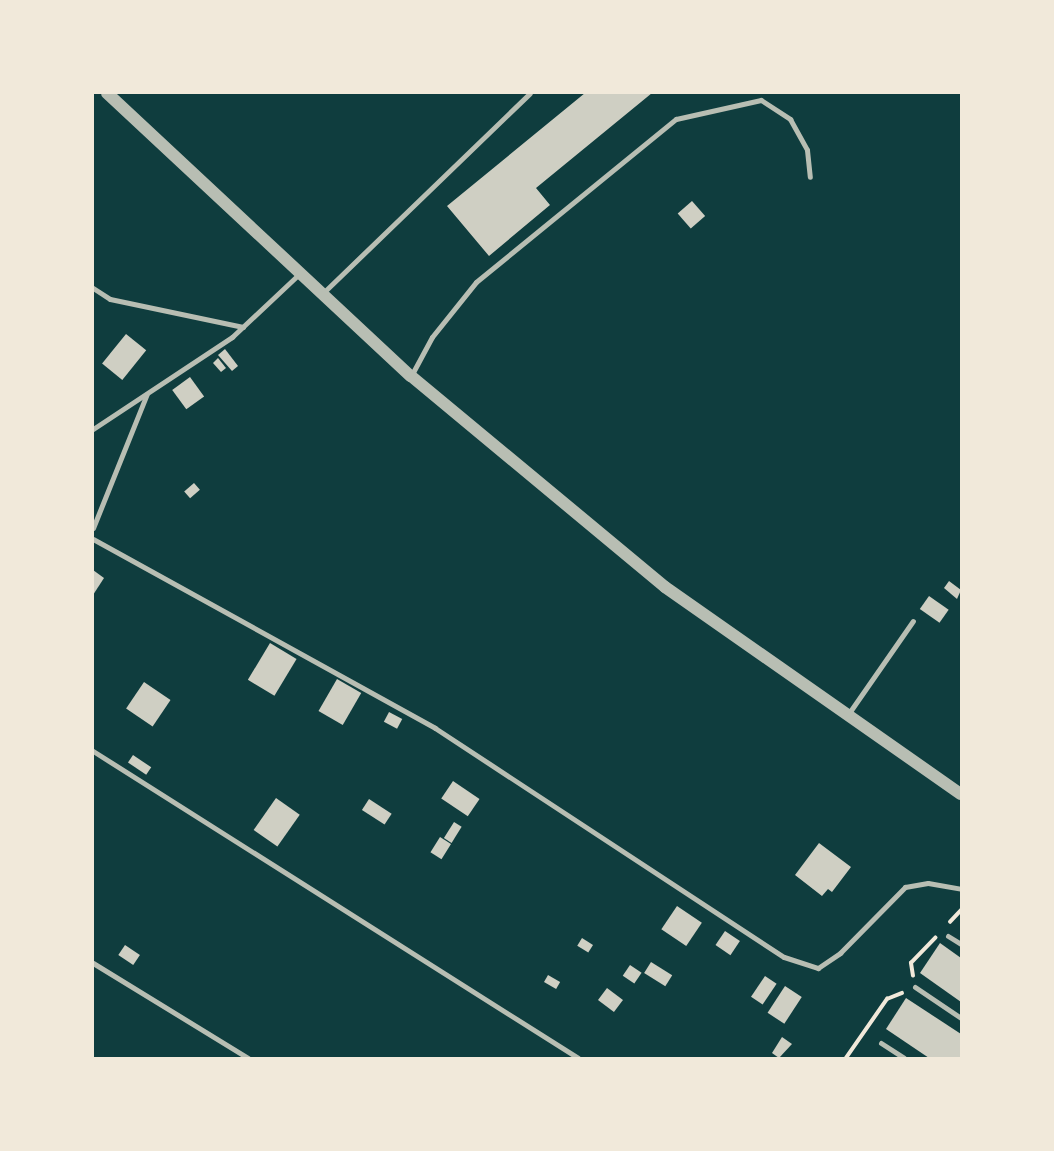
<!DOCTYPE html>
<style>
body{margin:0}
#map{position:relative;width:1054px;height:1151px;overflow:hidden;background:#0f3d3e;font-family:"DejaVu Sans",sans-serif}
div>[style]{position:absolute}
[style*='--x']{left:calc(var(--x)*1px);top:calc(var(--y)*1px);width:calc(var(--w)*1px);rotate:calc(var(--a)*1deg)}
.building>*{inset:0;background:#cfcfc3;transform-origin:0 0}
.path>*{height:3.5px;margin:-1.75px;padding:0 1.75px;transform-origin:1.75px;border-radius:1.75px;background:#f1e9da}
.service>*{height:5px;margin:-2.5px;padding:0 2.5px;transform-origin:2.5px;border-radius:2.5px;background:#b8beb3}
.tertiary>*{height:12px;margin:-6px;padding:0 6px;transform-origin:6px;border-radius:6px;background:#b8beb3}
span{translate:-50% -50%;white-space:nowrap;text-align:center;line-height:1.15;-webkit-text-stroke:7px #f1e9da;paint-order:stroke}
.frame{position:absolute;inset:0;border:94px solid #f1e9da;pointer-events:none}
</style>
<div id="map">
<div class="building">
<div style="clip-path:polygon(585px 93px,652px 93px,536px 188px,550px 205px,489px 256px,447px 206px)"></div>
<div style="left:692px;top:201px;width:20px;height:19px;rotate:49deg"></div>
<div style="left:126px;top:334px;width:26px;height:38px;rotate:39deg"></div>
<div style="clip-path:polygon(225px 349px,238px 366px,232px 371px,218px 355px)"></div>
<div style="clip-path:polygon(218px 358px,226px 368px,221px 372px,213px 363px)"></div>
<div style="left:190px;top:377px;width:24px;height:22px;rotate:54deg"></div>
<div style="left:194px;top:483px;width:9px;height:13px;rotate:49deg"></div>
<div style="clip-path:polygon(93px 570px,104px 578px,93px 595px)"></div>
<div style="clip-path:polygon(949px 581px,961px 590px,957px 599px,944px 588px)"></div>
<div style="left:929px;top:596px;width:24px;height:16px;rotate:35deg"></div>
<div style="left:270px;top:643px;width:31px;height:43px;rotate:31deg"></div>
<div style="left:337px;top:679px;width:28px;height:37px;rotate:30deg"></div>
<div style="left:144px;top:682px;width:32px;height:32px;rotate:34deg"></div>
<div style="left:389px;top:712px;width:15px;height:11px;rotate:28deg"></div>
<div style="left:133px;top:755px;width:22px;height:9px;rotate:34deg"></div>
<div style="left:453px;top:781px;width:32px;height:21px;rotate:34deg"></div>
<div style="left:276px;top:798px;width:29px;height:39px;rotate:35deg"></div>
<div style="left:369px;top:799px;width:27px;height:13px;rotate:33deg"></div>
<div style="left:454px;top:822px;width:9px;height:19px;rotate:32deg"></div>
<div style="left:440px;top:837px;width:13px;height:18px;rotate:32deg"></div>
<div style="clip-path:polygon(819px 843px,851px 867px,832px 892px,828px 889px,822px 896px,795px 875px)"></div>
<div style="left:677px;top:906px;width:30px;height:28px;rotate:34deg"></div>
<div style="left:725px;top:931px;width:18px;height:17px;rotate:34deg"></div>
<div style="left:582px;top:938px;width:13px;height:9px;rotate:32deg"></div>
<div style="clip-path:polygon(940px 943px,961px 958px,961px 1002px,920px 973px)"></div>
<div style="left:125px;top:945px;width:18px;height:12px;rotate:34deg"></div>
<div style="left:651px;top:962px;width:25px;height:13px;rotate:32deg"></div>
<div style="left:630px;top:965px;width:14px;height:13px;rotate:34deg"></div>
<div style="left:548px;top:975px;width:14px;height:8px;rotate:30deg"></div>
<div style="left:765px;top:976px;width:14px;height:25px;rotate:34deg"></div>
<div style="left:785px;top:986px;width:20px;height:32px;rotate:33deg"></div>
<div style="left:607px;top:988px;width:20px;height:15px;rotate:37deg"></div>
<div style="clip-path:polygon(906px 998px,961px 1034px,961px 1058px,929px 1058px,886px 1029px)"></div>
<div style="clip-path:polygon(782px 1037px,792px 1044px,779px 1058px,772px 1053px)"></div>
</div>
<div class="path">
<div style="--x:950;--y:922;--w:16;--a:-47"></div>
<div style="--x:913;--y:976;--w:13;--a:-99"></div>
<div style="--x:911;--y:963;--w:35;--a:-46"></div>
<div style="--x:846;--y:1058;--w:72;--a:-55.2"></div>
<div style="--x:887;--y:999;--w:16;--a:-22"></div>
</div>
<div class="service">
<div style="--x:93;--y:288;--w:20;--a:33"></div>
<div style="--x:110;--y:299;--w:136;--a:11.9"></div>
<div style="--x:324;--y:292;--w:286;--a:-44"></div>
<div style="--x:411;--y:376;--w:44;--a:-61.7"></div>
<div style="--x:432;--y:337;--w:70;--a:-51.3"></div>
<div style="--x:476;--y:282;--w:258;--a:-39.2"></div>
<div style="--x:676;--y:119;--w:87;--a:-12.6"></div>
<div style="--x:761;--y:100;--w:35;--a:33"></div>
<div style="--x:790;--y:119;--w:35;--a:61"></div>
<div style="--x:807;--y:150;--w:27;--a:84"></div>
<div style="--x:93;--y:429;--w:167;--a:-33.5"></div>
<div style="--x:232;--y:337;--w:92;--a:-43.2"></div>
<div style="--x:93;--y:528;--w:144;--a:-68.1"></div>
<div style="--x:93;--y:539;--w:391;--a:28.9"></div>
<div style="--x:435;--y:728;--w:417;--a:33.3"></div>
<div style="--x:784;--y:957;--w:36;--a:18"></div>
<div style="--x:818;--y:968;--w:27;--a:-34"></div>
<div style="--x:840;--y:953;--w:93;--a:-45.4"></div>
<div style="--x:905;--y:887;--w:23;--a:-10"></div>
<div style="--x:928;--y:883;--w:34;--a:10"></div>
<div style="--x:849;--y:713;--w:112;--a:-55.2"></div>
<div style="--x:93;--y:751;--w:574;--a:32.33"></div>
<div style="--x:948;--y:936;--w:15;--a:32"></div>
<div style="--x:93;--y:963;--w:182;--a:31.5"></div>
<div style="--x:915;--y:987;--w:55;--a:34"></div>
<div style="--x:881;--y:1043;--w:27;--a:33"></div>
</div>
<div class="tertiary">
<div style="--x:107;--y:93;--w:415;--a:43"></div>
<div style="--x:411;--y:376;--w:330;--a:39.7"></div>
<div style="--x:665;--y:587;--w:361;--a:35"></div>
</div>
<div class="frame"></div>
</div>
